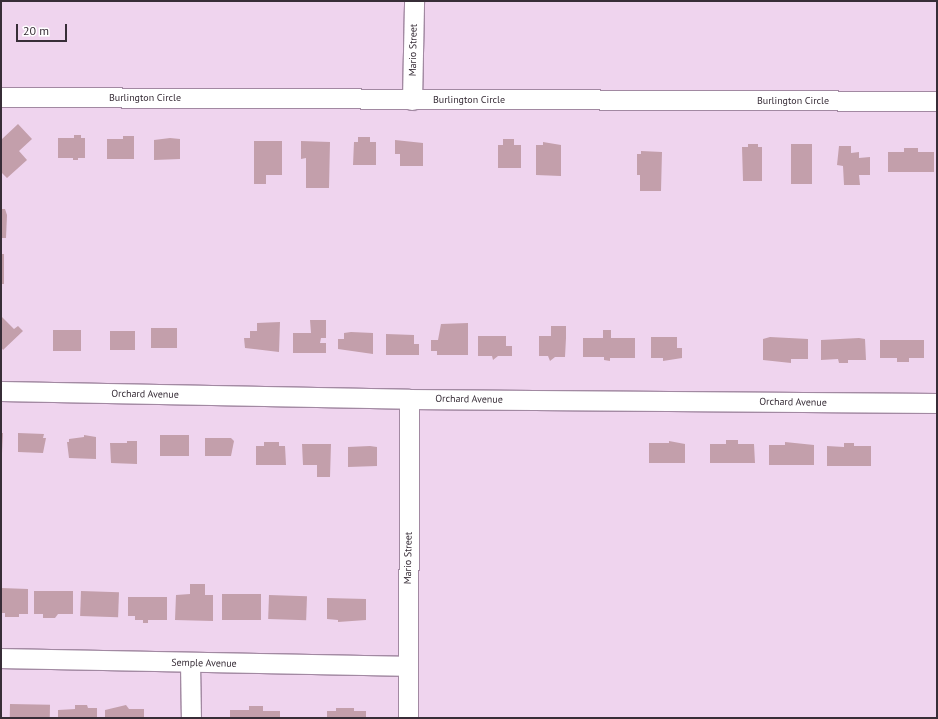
<!DOCTYPE html>
<style>
body{margin:0}
#map{position:relative;width:938px;height:719px;overflow:hidden;background:#efd4ee;font-family:"PT Sans",sans-serif}
div>[style]{position:absolute}
[style*='--x']{left:calc(var(--x)*1px);top:calc(var(--y)*1px);width:calc(var(--w)*1px);rotate:calc(var(--a)*1deg)}
.building>*{inset:0;background:#c39fab;transform-origin:0 0}
.roads{filter:drop-shadow(1px 0 #a289a2) drop-shadow(-1px 0 #a289a2) drop-shadow(0 1px #a289a2) drop-shadow(0 -1px #a289a2)}
.minor>*{height:19px;margin:-9.5px;padding:0 9.5px;transform-origin:9.5px;border-radius:9.5px;background:#fff}
span{translate:-50% -50%;white-space:nowrap;text-align:center;line-height:1.15;-webkit-text-stroke:4px #fff;paint-order:stroke}
.street-label{font-size:10px;color:#372d37}
.frame{position:absolute;inset:0;border:2px solid #372d37;pointer-events:none}
.scale{position:absolute;left:16px;top:24px;width:51px;height:18px;box-sizing:border-box;border:2px solid #372d37;border-top:0;padding-left:5px;font-size:12px;line-height:14px;white-space:nowrap;color:#372d37;-webkit-text-stroke:3px #fff;paint-order:stroke}
</style>
<div id="map">
<div class="building">
<div style="clip-path:polygon(18px 124px,32px 139px,19px 151px,27px 160px,7px 178px,1px 172px,1px 140px)"></div>
<div style="clip-path:polygon(74px 135px,81px 135px,81px 138px,85px 138px,85px 158px,78px 158px,78px 160px,73px 160px,73px 158px,58px 158px,58px 138px,74px 138px)"></div>
<div style="clip-path:polygon(123px 136px,134px 136px,134px 159px,107px 159px,107px 139px,123px 139px)"></div>
<div style="clip-path:polygon(358px 137px,370px 137px,370px 142px,376px 142px,376px 165px,353px 165px,354px 142px,358px 142px)"></div>
<div style="clip-path:polygon(170px 138px,180px 139px,180px 159px,154px 160px,154px 140px)"></div>
<div style="clip-path:polygon(503px 139px,514px 139px,514px 145px,521px 145px,521px 168px,498px 168px,498px 145px,503px 145px)"></div>
<div style="clip-path:polygon(395px 140px,423px 143px,423px 166px,400px 166px,400px 154px,395px 154px)"></div>
<div style="clip-path:polygon(254px 141px,282px 141px,282px 175px,266px 175px,266px 184px,254px 184px)"></div>
<div style="clip-path:polygon(301px 141px,330px 142px,329px 188px,306px 188px,306px 158px,301px 159px)"></div>
<div style="clip-path:polygon(543px 142px,561px 145px,561px 176px,536px 175px,536px 145px,543px 145px)"></div>
<div style="clip-path:polygon(748px 144px,758px 144px,758px 147px,762px 147px,762px 181px,743px 181px,742px 147px,748px 147px)"></div>
<div style="left:791px;top:144px;width:21px;height:40px"></div>
<div style="clip-path:polygon(839px 146px,851px 146px,851px 153px,859px 152px,859px 158px,870px 157px,870px 175px,859px 175px,860px 185px,844px 185px,843px 166px,837px 165px)"></div>
<div style="clip-path:polygon(904px 148px,918px 148px,918px 152px,934px 152px,934px 172px,888px 172px,888px 152px,904px 152px)"></div>
<div style="clip-path:polygon(641px 151px,662px 152px,661px 191px,640px 191px,640px 175px,637px 175px,637px 154px,641px 154px)"></div>
<div style="clip-path:polygon(1px 209px,5px 209px,7px 215px,6px 238px,1px 238px)"></div>
<div style="left:1px;top:254px;width:3px;height:30px"></div>
<div style="clip-path:polygon(1px 316px,14px 329px,18px 326px,23px 331px,3px 350px,1px 347px)"></div>
<div style="clip-path:polygon(310px 320px,326px 320px,326px 338px,321px 338px,320px 343px,326px 343px,326px 353px,293px 353px,293px 333px,311px 333px)"></div>
<div style="clip-path:polygon(280px 322px,279px 352px,245px 348px,244px 338px,250px 338px,250px 331px,257px 331px,257px 323px)"></div>
<div style="clip-path:polygon(468px 323px,468px 355px,437px 355px,437px 351px,431px 351px,431px 340px,438px 340px,441px 324px)"></div>
<div style="clip-path:polygon(551px 326px,566px 326px,566px 338px,565px 357px,555px 357px,550px 361px,548px 356px,539px 356px,539px 336px,551px 336px)"></div>
<div style="left:151px;top:328px;width:26px;height:20px"></div>
<div style="left:53px;top:330px;width:28px;height:21px"></div>
<div style="clip-path:polygon(603px 330px,611px 330px,611px 338px,635px 338px,635px 358px,610px 358px,610px 361px,604px 360px,604px 357px,583px 357px,583px 338px,603px 338px)"></div>
<div style="left:110px;top:331px;width:25px;height:19px"></div>
<div style="clip-path:polygon(351px 332px,373px 333px,373px 354px,338px 349px,338px 339px,344px 339px,344px 333px)"></div>
<div style="clip-path:polygon(386px 334px,414px 335px,414px 344px,419px 344px,419px 355px,386px 355px)"></div>
<div style="clip-path:polygon(478px 336px,506px 336px,506px 346px,512px 346px,512px 356px,498px 356px,493px 360px,492px 356px,478px 356px)"></div>
<div style="clip-path:polygon(651px 337px,677px 337px,677px 348px,682px 348px,682px 358px,663px 361px,663px 358px,651px 358px)"></div>
<div style="clip-path:polygon(770px 337px,808px 339px,808px 359px,791px 359px,791px 363px,763px 360px,763px 339px)"></div>
<div style="clip-path:polygon(859px 338px,865px 339px,866px 360px,848px 360px,848px 363px,839px 363px,838px 359px,821px 360px,821px 340px)"></div>
<div style="clip-path:polygon(880px 340px,924px 340px,924px 358px,909px 358px,909px 362px,897px 362px,897px 358px,880px 358px)"></div>
<div style="clip-path:polygon(1px 433px,3px 433px,2px 453px,1px 453px)"></div>
<div style="clip-path:polygon(18px 433px,44px 434px,43px 438px,46px 438px,43px 453px,18px 452px)"></div>
<div style="clip-path:polygon(84px 435px,96px 437px,96px 459px,69px 458px,67px 442px,69px 442px,69px 439px,84px 437px)"></div>
<div style="left:189px;top:435px;width:21px;height:29px;rotate:90deg"></div>
<div style="clip-path:polygon(205px 438px,231px 438px,234px 441px,231px 456px,205px 456px)"></div>
<div style="clip-path:polygon(726px 440px,738px 440px,738px 444px,754px 444px,755px 463px,710px 463px,710px 444px,726px 444px)"></div>
<div style="clip-path:polygon(127px 441px,137px 441px,137px 464px,111px 463px,110px 443px,127px 443px)"></div>
<div style="clip-path:polygon(669px 441px,685px 444px,685px 463px,649px 463px,649px 443px,669px 443px)"></div>
<div style="clip-path:polygon(264px 442px,279px 442px,279px 446px,285px 446px,286px 465px,256px 465px,256px 446px,264px 446px)"></div>
<div style="clip-path:polygon(785px 442px,814px 445px,814px 465px,769px 465px,769px 445px,785px 445px)"></div>
<div style="clip-path:polygon(844px 443px,854px 443px,854px 446px,871px 446px,871px 466px,827px 466px,827px 446px,844px 447px)"></div>
<div style="clip-path:polygon(302px 444px,331px 444px,330px 477px,317px 477px,317px 465px,303px 465px)"></div>
<div style="clip-path:polygon(370px 446px,377px 447px,377px 466px,348px 467px,348px 447px)"></div>
<div style="clip-path:polygon(190px 584px,205px 584px,205px 595px,213px 595px,213px 621px,175px 620px,176px 595px,190px 594px)"></div>
<div style="clip-path:polygon(1px 588px,28px 589px,28px 614px,19px 614px,19px 617px,5px 617px,5px 613px,1px 613px)"></div>
<div style="clip-path:polygon(34px 591px,73px 591px,73px 614px,58px 614px,55px 618px,43px 618px,43px 614px,34px 614px)"></div>
<div style="left:81px;top:591px;width:38px;height:25px;rotate:2deg"></div>
<div style="left:222px;top:594px;width:39px;height:26px"></div>
<div style="left:269px;top:595px;width:38px;height:24px;rotate:2deg"></div>
<div style="clip-path:polygon(128px 597px,167px 597px,167px 620px,148px 620px,148px 623px,143px 623px,143px 620px,135px 620px,135px 616px,128px 616px)"></div>
<div style="clip-path:polygon(327px 598px,366px 599px,366px 620px,338px 622px,338px 620px,327px 619px)"></div>
<div style="left:10px;top:704px;width:40px;height:14px;rotate:1deg"></div>
<div style="clip-path:polygon(75px 705px,87px 705px,88px 708px,97px 708px,97px 718px,58px 718px,58px 710px,75px 709px)"></div>
<div style="clip-path:polygon(126px 705px,129px 709px,144px 709px,144px 718px,105px 718px,105px 710px)"></div>
<div style="clip-path:polygon(249px 706px,263px 706px,263px 711px,280px 711px,280px 718px,230px 718px,230px 710px,249px 710px)"></div>
<div style="clip-path:polygon(336px 708px,354px 708px,354px 711px,366px 711px,366px 718px,327px 718px,327px 711px,336px 711px)"></div>
</div>
<div class="roads">
<div class="minor">
<div style="--x:1;--y:97;--w:936;--a:0.24"></div>
<div style="--x:412;--y:100;--w:99;--a:-88.8"></div>
<div style="--x:1;--y:391;--w:408;--a:1.1"></div>
<div style="--x:409;--y:399;--w:528;--a:0.43"></div>
<div style="--x:1;--y:658;--w:405;--a:1.1"></div>
<div style="--x:190;--y:663;--w:55;--a:89"></div>
<div style="--x:408;--y:718;--w:319;--a:-89.8"></div>
</div>
</div>
<div class="street-label">
<span style="left:413px;top:50px;rotate:-89deg">Mario Street</span>
<span style="left:145px;top:98px">Burlington Circle</span>
<span style="left:469px;top:100px">Burlington Circle</span>
<span style="left:793px;top:101px">Burlington Circle</span>
<span style="left:145px;top:394px;rotate:1deg">Orchard Avenue</span>
<span style="left:469px;top:399px;rotate:1deg">Orchard Avenue</span>
<span style="left:793px;top:402px;rotate:1deg">Orchard Avenue</span>
<span style="left:408px;top:558px;rotate:-89deg">Mario Street</span>
<span style="left:204px;top:663px;rotate:1deg">Semple Avenue</span>
</div>
<div class="frame"></div>
<div class="scale">20 m</div>
</div>
